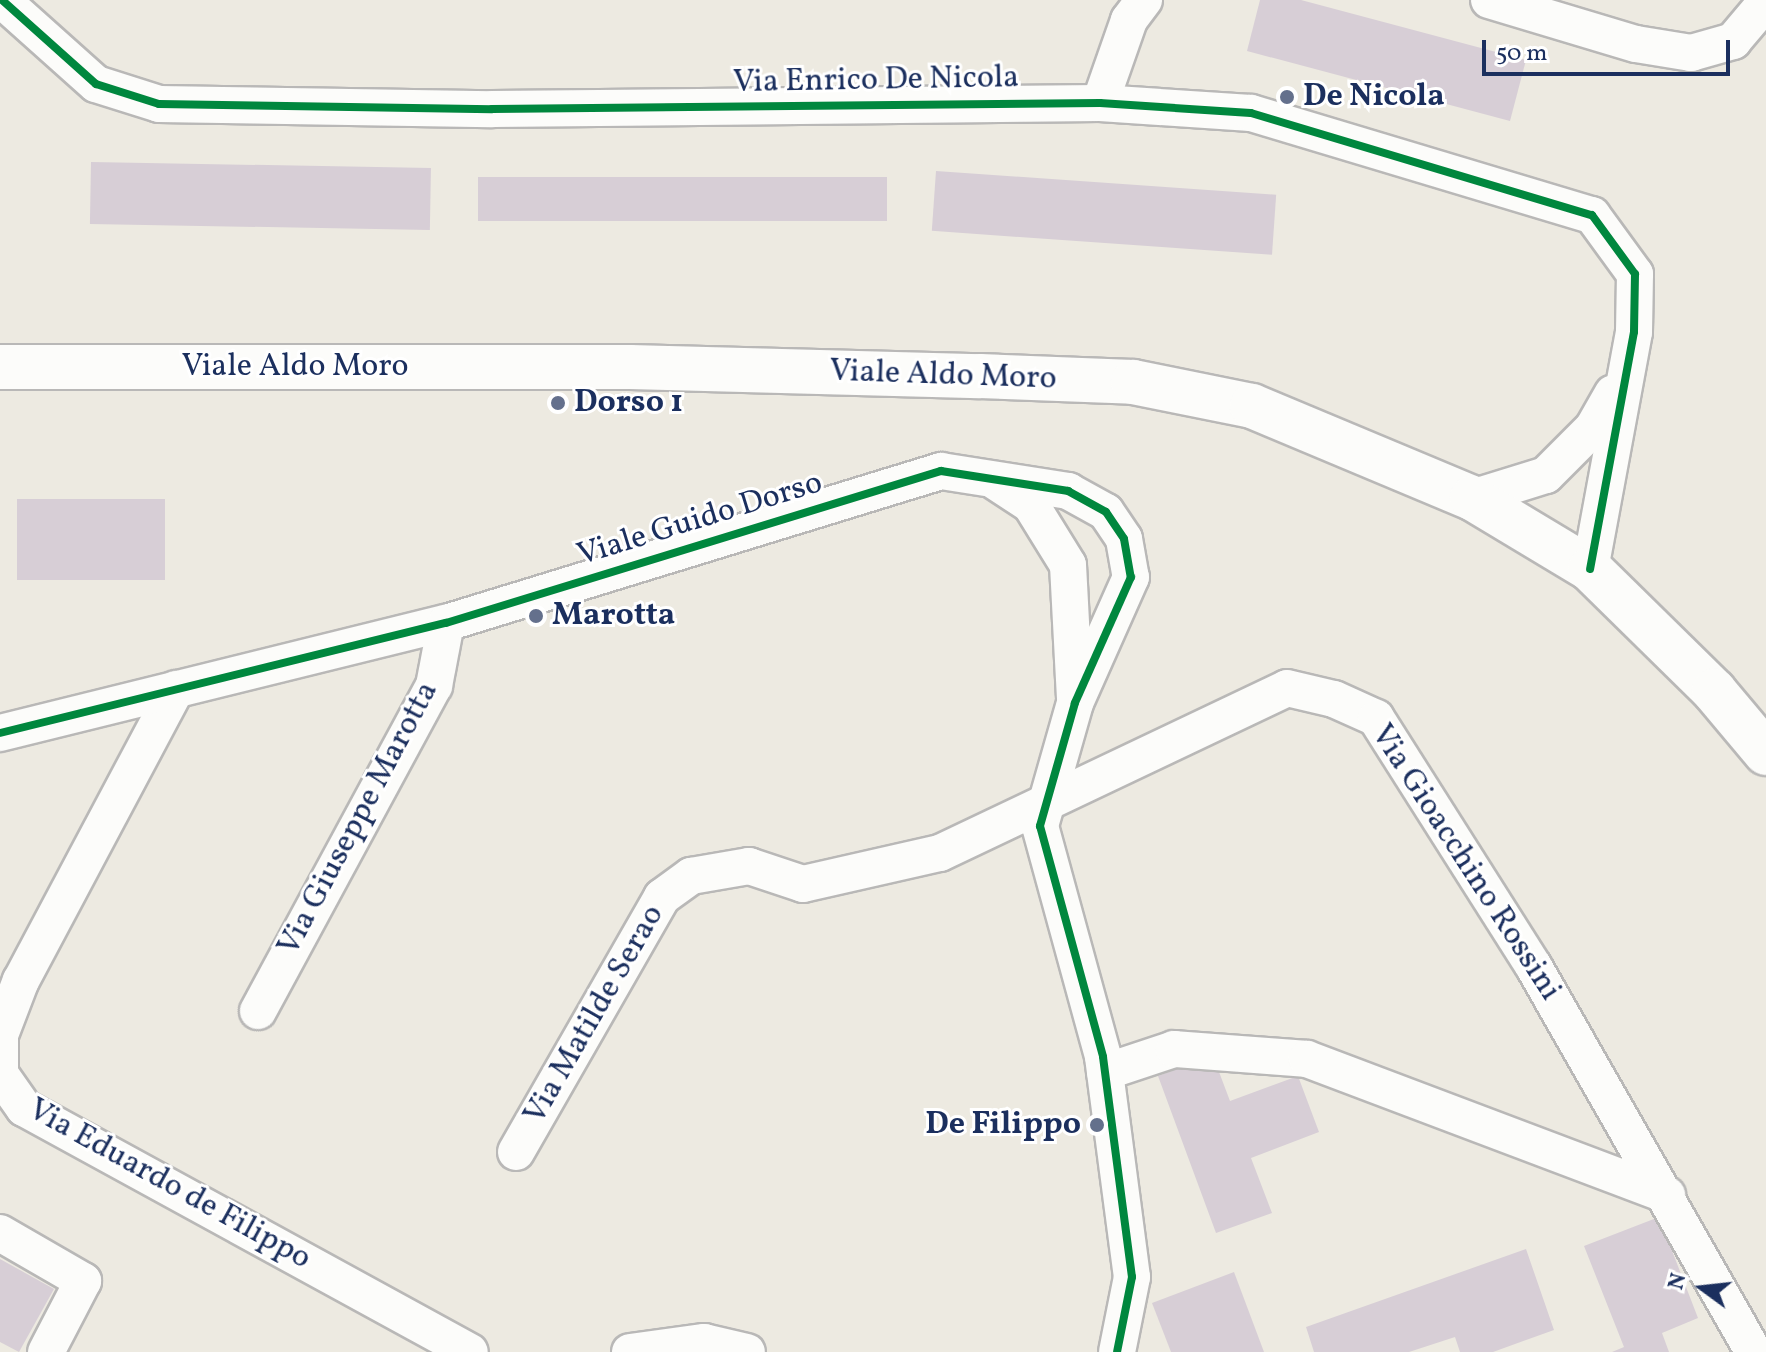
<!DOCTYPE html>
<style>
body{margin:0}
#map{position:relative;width:1766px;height:1352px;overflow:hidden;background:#edeae1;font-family:Vollkorn,serif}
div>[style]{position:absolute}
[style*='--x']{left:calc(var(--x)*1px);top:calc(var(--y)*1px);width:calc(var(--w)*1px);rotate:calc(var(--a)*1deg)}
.building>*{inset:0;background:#d7ced6;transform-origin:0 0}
.roads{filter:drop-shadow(2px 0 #b9b8b7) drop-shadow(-2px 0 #b9b8b7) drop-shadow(0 2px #b9b8b7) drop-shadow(0 -2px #b9b8b7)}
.minor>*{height:36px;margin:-18px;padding:0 18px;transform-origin:18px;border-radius:18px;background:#fcfcfa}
.tertiary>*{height:44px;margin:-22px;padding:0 22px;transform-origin:22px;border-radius:22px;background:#fcfcfa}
.cycleway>*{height:8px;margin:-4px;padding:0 4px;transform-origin:4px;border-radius:4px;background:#00873e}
.dots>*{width:22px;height:22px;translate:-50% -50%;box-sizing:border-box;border:4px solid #fff;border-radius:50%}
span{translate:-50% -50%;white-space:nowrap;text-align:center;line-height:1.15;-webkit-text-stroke:6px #fff;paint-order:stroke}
.street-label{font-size:32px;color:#1b2f5e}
.poi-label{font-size:32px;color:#1b2f5e;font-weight:700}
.left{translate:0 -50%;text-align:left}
.right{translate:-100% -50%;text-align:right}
.north{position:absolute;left:1662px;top:1248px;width:80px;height:80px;-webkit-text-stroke:6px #fff;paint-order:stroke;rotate:285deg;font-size:22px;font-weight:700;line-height:32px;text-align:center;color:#1b2f5e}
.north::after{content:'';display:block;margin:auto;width:28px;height:36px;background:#1b2f5e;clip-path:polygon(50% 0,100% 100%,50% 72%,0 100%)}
.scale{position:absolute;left:1482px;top:40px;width:248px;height:36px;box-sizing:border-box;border:4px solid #1b2f5e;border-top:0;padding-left:10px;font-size:24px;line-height:28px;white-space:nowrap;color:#1b2f5e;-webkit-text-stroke:6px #fff;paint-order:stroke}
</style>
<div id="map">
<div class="building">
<div style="clip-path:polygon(1260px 0,1301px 0,1526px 60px,1510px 121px,1247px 51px)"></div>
<div style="left:91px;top:162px;width:340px;height:62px;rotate:1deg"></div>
<div style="left:936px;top:171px;width:341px;height:60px;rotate:4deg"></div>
<div style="left:478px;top:177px;width:409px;height:44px"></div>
<div style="left:17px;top:499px;width:148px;height:81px"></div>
<div style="clip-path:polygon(1213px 1056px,1230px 1101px,1298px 1076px,1319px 1132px,1251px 1158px,1272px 1213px,1216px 1233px,1158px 1076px)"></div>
<div style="clip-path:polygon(1659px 1217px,1698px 1318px,1662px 1333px,1669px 1352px,1612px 1352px,1624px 1347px,1584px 1246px)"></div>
<div style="clip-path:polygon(1526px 1249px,1554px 1330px,1493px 1352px,1460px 1352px,1455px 1337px,1409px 1352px,1314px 1352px,1306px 1327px)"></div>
<div style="clip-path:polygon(0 1259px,54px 1289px,19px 1352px,0 1342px)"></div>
<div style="clip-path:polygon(1234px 1272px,1264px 1352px,1171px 1352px,1152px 1303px)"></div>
</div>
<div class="roads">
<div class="minor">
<div style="--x:2;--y:0;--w:126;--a:41.8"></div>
<div style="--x:96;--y:84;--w:66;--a:17.6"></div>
<div style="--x:159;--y:104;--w:333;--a:0.9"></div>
<div style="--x:492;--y:109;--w:608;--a:-0.57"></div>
<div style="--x:1100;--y:103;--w:151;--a:3.8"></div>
<div style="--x:1251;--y:113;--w:356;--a:16.7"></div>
<div style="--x:1592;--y:215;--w:73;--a:53.9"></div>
<div style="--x:1635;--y:274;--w:58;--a:91"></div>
<div style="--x:1634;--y:332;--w:241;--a:100.5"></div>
<div style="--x:1489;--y:0;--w:153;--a:16.7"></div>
<div style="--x:1636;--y:44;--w:56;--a:9.3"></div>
<div style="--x:1691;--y:53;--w:44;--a:-15.9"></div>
<div style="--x:1733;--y:41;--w:51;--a:-49.8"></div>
<div style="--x:1100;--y:103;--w:88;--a:-70.7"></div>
<div style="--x:1129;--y:20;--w:25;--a:-53"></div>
<div style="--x:996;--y:482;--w:42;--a:33.3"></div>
<div style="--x:1031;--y:505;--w:70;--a:58.3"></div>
<div style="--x:1068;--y:565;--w:132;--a:87"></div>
<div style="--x:1472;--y:498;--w:77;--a:-17.3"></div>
<div style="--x:1546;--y:475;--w:66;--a:-45"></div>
<div style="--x:1593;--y:428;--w:40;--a:-60.3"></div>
<div style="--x:176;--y:689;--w:330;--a:118"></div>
<div style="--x:21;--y:980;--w:59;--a:110.9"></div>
<div style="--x:0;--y:1035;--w:39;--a:90"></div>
<div style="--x:0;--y:1074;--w:42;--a:54.8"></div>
<div style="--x:24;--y:1108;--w:508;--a:28.68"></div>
<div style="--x:0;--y:733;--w:459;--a:-13.9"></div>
<div style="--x:446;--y:623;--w:518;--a:-17.07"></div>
<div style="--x:941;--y:471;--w:129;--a:8.9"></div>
<div style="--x:1068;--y:491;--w:43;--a:28.9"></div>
<div style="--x:1106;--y:512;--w:32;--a:56"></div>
<div style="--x:1124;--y:539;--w:39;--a:80"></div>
<div style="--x:1131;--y:577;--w:138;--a:114"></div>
<div style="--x:1075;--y:703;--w:128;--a:105.9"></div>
<div style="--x:1040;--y:826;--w:239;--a:74.7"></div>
<div style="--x:1103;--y:1057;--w:222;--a:82.5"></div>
<div style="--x:1132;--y:1277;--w:76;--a:101.3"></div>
<div style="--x:258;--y:1011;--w:370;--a:-61.6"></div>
<div style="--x:434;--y:686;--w:64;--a:-79.2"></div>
<div style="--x:1105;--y:1072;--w:73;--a:-18.4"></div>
<div style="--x:1174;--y:1049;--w:133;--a:4.3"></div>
<div style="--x:1307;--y:1059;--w:385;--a:20.7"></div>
<div style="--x:516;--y:1152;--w:294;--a:-60.2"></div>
<div style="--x:662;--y:897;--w:36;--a:-36"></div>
<div style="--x:691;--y:876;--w:59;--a:-9.8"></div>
<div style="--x:749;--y:866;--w:57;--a:18.4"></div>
<div style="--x:803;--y:884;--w:140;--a:-12.8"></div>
<div style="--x:940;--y:853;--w:384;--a:-25.4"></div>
<div style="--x:1287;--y:688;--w:48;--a:13.2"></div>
<div style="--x:1334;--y:699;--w:46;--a:24.3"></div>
<div style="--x:1376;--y:718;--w:295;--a:57.6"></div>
<div style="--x:1534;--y:967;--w:443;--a:60.3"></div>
<div style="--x:0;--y:1233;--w:96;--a:30"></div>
<div style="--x:83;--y:1281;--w:80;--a:117.5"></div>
<div style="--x:630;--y:1352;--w:75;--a:-7.7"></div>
<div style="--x:704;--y:1342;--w:44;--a:13.1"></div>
</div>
<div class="tertiary">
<div style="--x:0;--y:367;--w:630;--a:0"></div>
<div style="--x:630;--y:367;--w:350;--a:1.5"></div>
<div style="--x:980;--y:376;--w:153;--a:2.2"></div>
<div style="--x:1133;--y:382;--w:121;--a:11.4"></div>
<div style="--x:1252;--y:406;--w:238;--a:22.7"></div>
<div style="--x:1472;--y:498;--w:138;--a:31"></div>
<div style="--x:1590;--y:569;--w:174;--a:44.5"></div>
<div style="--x:1714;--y:691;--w:81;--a:50"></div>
</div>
</div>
<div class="cycleway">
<div style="--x:2;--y:0;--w:126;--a:41.8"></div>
<div style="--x:96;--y:84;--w:66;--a:17.6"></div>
<div style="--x:159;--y:104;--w:333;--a:0.9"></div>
<div style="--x:492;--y:109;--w:608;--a:-0.57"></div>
<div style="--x:1100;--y:103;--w:151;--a:3.8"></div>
<div style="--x:1251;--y:113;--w:356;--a:16.7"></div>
<div style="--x:1592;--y:215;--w:73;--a:53.9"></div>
<div style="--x:1635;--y:274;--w:58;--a:91"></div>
<div style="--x:1634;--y:332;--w:241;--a:100.5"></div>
<div style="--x:0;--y:733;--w:459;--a:-13.9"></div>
<div style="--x:446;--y:623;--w:518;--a:-17.07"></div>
<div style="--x:941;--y:471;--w:129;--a:8.9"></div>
<div style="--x:1068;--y:491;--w:43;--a:28.9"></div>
<div style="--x:1106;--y:512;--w:32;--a:56"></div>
<div style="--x:1124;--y:539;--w:39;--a:80"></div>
<div style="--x:1131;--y:577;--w:138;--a:114"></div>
<div style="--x:1075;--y:703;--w:128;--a:105.9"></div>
<div style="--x:1040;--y:826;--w:239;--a:74.7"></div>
<div style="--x:1103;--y:1057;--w:222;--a:82.5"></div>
<div style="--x:1132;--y:1277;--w:76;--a:101.3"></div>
</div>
<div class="dots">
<div style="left:1287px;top:97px;background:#64708c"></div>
<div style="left:558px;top:403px;background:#64708c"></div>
<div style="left:536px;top:616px;background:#64708c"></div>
<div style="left:1097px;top:1125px;background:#64708c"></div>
</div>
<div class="street-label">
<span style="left:876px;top:81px;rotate:-1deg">Via Enrico De Nicola</span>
<span style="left:295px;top:367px">Viale Aldo Moro</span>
<span style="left:943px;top:376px;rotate:2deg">Viale Aldo Moro</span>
<span style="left:700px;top:520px;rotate:-17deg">Viale Guido Dorso</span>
<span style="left:359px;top:819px;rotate:-62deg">Via Giuseppe Marotta</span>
<span style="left:1465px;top:863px;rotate:57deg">Via Gioacchino Rossini</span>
<span style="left:595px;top:1015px;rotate:-60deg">Via Matilde Serao</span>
<span style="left:169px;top:1185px;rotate:29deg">Via Eduardo de Filippo</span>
</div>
<div class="poi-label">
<span class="left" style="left:1303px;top:97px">De Nicola</span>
<span class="left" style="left:574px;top:403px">Dorso 1</span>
<span class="left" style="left:552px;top:616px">Marotta</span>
<span class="right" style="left:1081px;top:1125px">De Filippo</span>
</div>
<div class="north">N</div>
<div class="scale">50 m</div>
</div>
